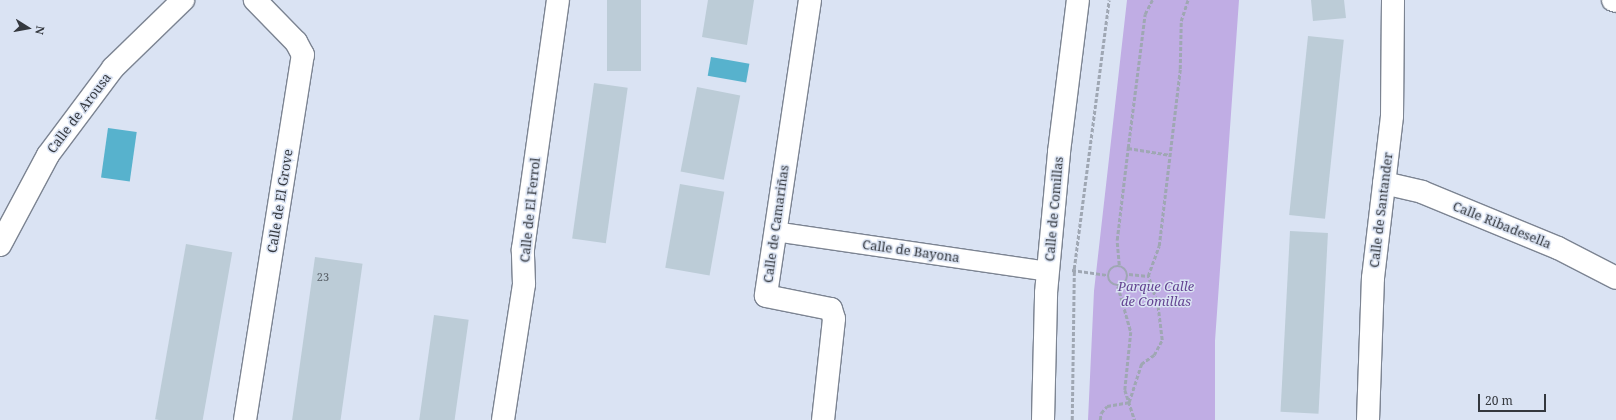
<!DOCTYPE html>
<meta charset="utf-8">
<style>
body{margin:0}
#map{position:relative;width:1616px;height:420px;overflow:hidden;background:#dae3f3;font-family:"Noto Serif",serif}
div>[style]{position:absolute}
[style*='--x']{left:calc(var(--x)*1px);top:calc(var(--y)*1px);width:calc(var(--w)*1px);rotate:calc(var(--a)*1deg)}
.green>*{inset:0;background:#c0ade4}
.water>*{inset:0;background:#57b2cd;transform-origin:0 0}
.building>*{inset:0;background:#bcccd7;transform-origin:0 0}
.path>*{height:2.5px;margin-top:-1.25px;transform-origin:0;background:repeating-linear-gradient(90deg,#9fa7b3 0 4px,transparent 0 6px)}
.path>.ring{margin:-1.25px;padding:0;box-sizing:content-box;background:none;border:2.5px solid #9fa7b3;border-radius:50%}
.roads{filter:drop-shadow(1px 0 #7c8492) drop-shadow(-1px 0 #7c8492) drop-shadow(0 1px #7c8492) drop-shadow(0 -1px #7c8492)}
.pedestrian>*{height:19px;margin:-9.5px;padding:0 9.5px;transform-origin:9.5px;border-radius:9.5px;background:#fff}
.minor>*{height:22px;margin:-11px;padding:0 11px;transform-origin:11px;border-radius:11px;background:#fff}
span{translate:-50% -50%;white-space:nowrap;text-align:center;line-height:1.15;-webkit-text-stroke:3px #dae3f3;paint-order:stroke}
.number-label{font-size:11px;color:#565d64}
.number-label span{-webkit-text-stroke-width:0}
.street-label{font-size:13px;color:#34383e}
.park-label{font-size:13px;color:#644492;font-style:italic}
.north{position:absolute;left:8px;top:8px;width:40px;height:40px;-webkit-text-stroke:3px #dae3f3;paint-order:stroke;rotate:101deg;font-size:11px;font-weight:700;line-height:16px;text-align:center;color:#34383e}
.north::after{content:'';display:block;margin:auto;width:14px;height:18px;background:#34383e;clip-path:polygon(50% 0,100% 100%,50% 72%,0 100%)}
.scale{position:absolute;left:1478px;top:394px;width:68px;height:18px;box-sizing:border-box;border:2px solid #34383e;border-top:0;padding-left:5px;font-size:12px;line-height:14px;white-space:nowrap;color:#34383e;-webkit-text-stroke:3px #dae3f3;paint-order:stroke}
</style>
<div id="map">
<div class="green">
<div style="clip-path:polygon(1127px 0,1239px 0,1215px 341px,1215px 420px,1088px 420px,1094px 291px)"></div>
</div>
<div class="water">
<div style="left:711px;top:57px;width:39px;height:19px;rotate:10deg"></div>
<div style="left:108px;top:128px;width:29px;height:50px;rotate:8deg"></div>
</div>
<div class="building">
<div style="left:607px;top:0;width:34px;height:71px"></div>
<div style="clip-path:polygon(708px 0,754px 0,747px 45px,702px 37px)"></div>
<div style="clip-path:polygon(1311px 0,1344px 0,1346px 18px,1313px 21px)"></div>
<div style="left:1308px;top:36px;width:36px;height:180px;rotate:6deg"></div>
<div style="left:594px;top:83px;width:34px;height:157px;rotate:8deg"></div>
<div style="left:697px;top:87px;width:44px;height:86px;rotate:11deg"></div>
<div style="left:680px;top:184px;width:45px;height:85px;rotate:10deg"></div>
<div style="left:1290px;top:231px;width:38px;height:181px;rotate:3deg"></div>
<div style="left:186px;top:244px;width:47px;height:178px;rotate:10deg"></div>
<div style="left:315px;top:257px;width:48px;height:165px;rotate:8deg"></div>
<div style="left:434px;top:315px;width:35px;height:106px;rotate:8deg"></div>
</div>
<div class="path">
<div style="--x:1128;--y:148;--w:43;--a:9.5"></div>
<div style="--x:1119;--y:265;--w:25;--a:-95"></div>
<div style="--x:1117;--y:240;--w:93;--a:-83.2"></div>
<div style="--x:1128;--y:148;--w:135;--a:-82.8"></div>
<div style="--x:1145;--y:14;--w:16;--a:-63"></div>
<div class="ring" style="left:1108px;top:266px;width:17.5px;height:17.5px"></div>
<div style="--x:1072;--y:270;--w:35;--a:8"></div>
<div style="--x:1129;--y:274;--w:19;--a:6"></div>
<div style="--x:1118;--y:286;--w:48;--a:74.2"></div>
<div style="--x:1131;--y:332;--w:58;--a:95.9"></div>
<div style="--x:1125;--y:390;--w:32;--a:72"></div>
<div style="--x:1072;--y:420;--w:151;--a:-89.2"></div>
<div style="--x:1074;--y:269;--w:271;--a:-82.6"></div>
<div style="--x:1100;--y:420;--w:7;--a:-82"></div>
<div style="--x:1101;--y:413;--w:9;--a:-49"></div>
<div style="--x:1107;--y:406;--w:22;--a:-10"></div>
<div style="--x:1129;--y:402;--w:40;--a:-72"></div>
<div style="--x:1141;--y:364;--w:16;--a:-35"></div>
<div style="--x:1154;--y:355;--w:17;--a:-62"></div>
<div style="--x:1162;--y:340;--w:34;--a:-97"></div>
<div style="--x:1158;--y:306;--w:32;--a:-108"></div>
<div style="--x:1148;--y:276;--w:32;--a:-70"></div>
<div style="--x:1159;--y:246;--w:178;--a:-83.2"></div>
<div style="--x:1180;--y:69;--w:48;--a:-88.8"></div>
<div style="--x:1181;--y:21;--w:22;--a:-72"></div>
</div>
<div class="roads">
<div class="pedestrian">
<div style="--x:774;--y:231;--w:277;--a:8.3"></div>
</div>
<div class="minor">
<div style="--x:810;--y:0;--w:299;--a:98.5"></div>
<div style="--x:766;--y:296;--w:66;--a:11.3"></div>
<div style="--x:831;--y:309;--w:10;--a:73"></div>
<div style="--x:834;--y:319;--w:102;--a:96.2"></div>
<div style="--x:1613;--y:0;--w:3;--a:18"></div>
<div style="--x:1384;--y:183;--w:39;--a:13"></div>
<div style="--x:1422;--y:192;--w:147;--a:22.4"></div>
<div style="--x:1558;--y:248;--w:65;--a:27.3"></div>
<div style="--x:0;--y:245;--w:102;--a:-61.9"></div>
<div style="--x:48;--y:155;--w:109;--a:-53.2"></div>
<div style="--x:113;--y:68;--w:98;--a:-44.2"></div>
<div style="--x:245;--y:420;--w:370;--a:-81"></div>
<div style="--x:303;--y:55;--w:15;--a:-118"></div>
<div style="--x:296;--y:42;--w:59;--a:-134.3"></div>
<div style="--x:503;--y:420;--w:138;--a:-81.2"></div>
<div style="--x:524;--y:284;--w:35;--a:-92"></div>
<div style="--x:523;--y:249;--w:251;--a:-82"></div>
<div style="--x:1043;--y:420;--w:127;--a:-88.6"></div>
<div style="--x:1046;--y:293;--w:142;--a:-84.7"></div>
<div style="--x:1059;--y:152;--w:153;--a:-82.9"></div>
<div style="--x:1368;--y:420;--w:142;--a:-88"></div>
<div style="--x:1373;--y:278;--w:163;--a:-83.3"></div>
<div style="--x:1392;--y:116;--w:116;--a:-89.5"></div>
</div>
</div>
<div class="number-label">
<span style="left:323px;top:277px">23</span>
</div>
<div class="street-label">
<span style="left:79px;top:113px;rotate:-53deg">Calle de Arousa</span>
<span style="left:280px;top:201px;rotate:-81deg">Calle de El Grove</span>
<span style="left:1054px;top:209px;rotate:-85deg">Calle de Comillas</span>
<span style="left:530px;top:210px;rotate:-84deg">Calle de El Ferrol</span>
<span style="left:1381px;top:210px;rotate:-83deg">Calle de Santander</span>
<span style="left:776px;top:224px;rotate:-82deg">Calle de Camariñas</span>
<span style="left:1502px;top:225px;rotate:22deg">Calle Ribadesella</span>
<span style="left:911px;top:251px;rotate:8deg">Calle de Bayona</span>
</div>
<div class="park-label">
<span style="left:1156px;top:294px">Parque Calle<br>de Comillas</span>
</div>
<div class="north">N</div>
<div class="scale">20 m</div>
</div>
